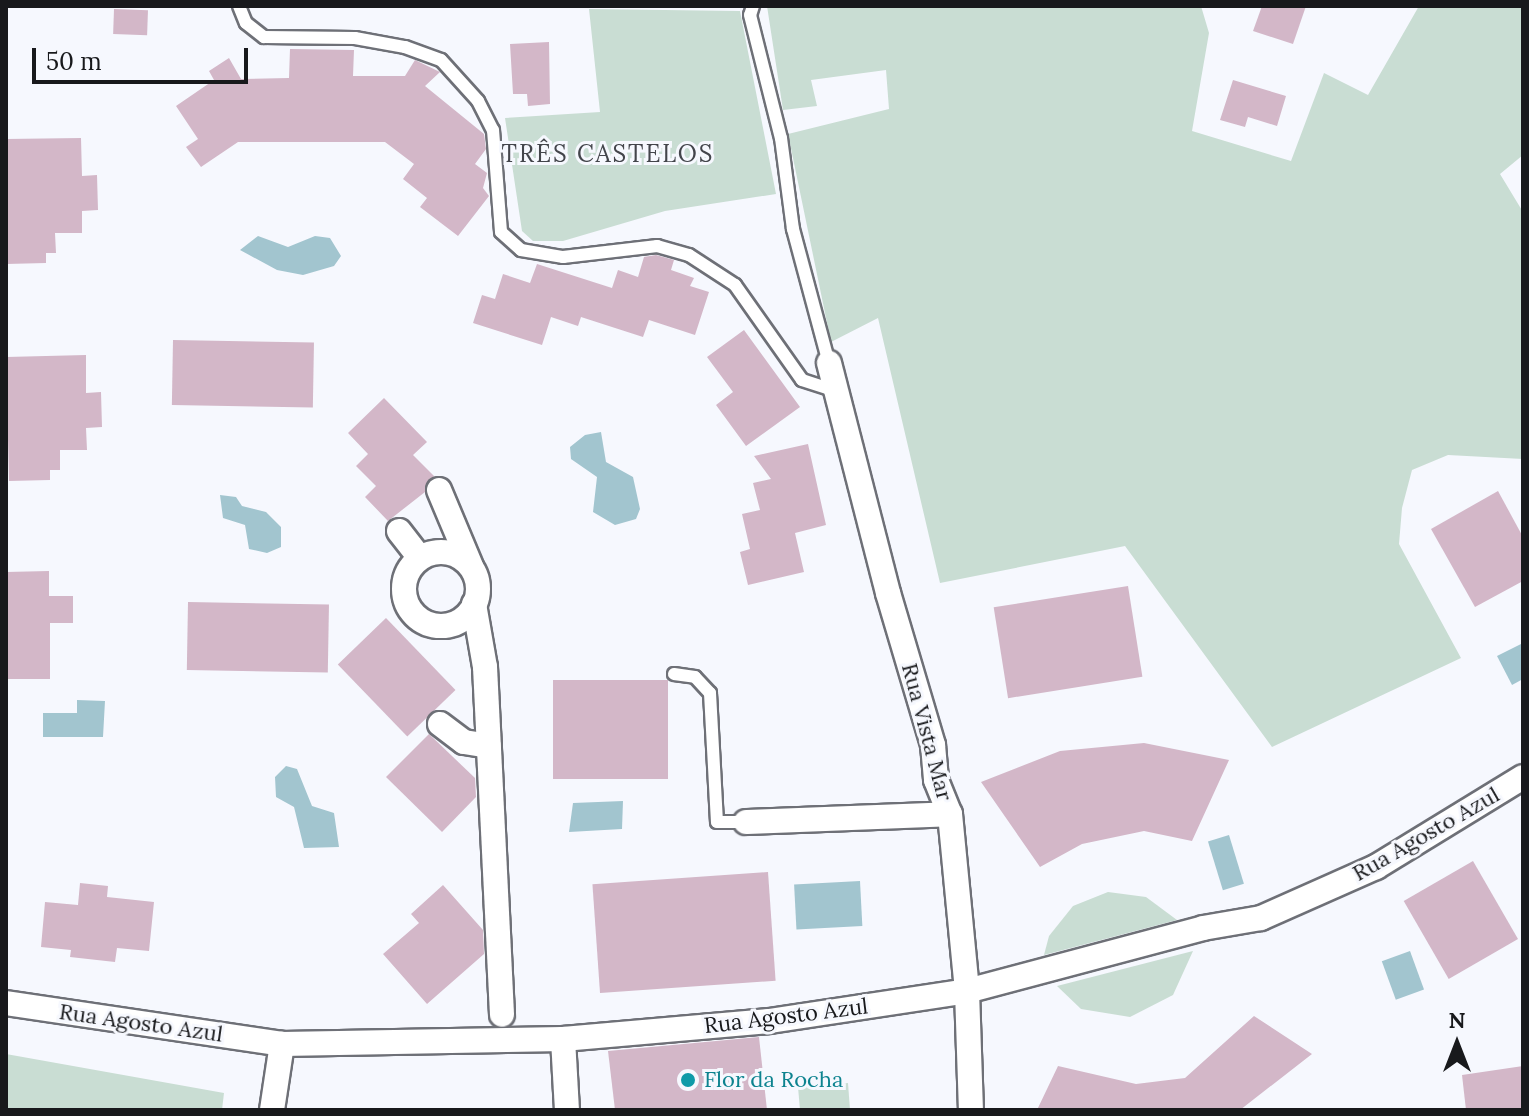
<!DOCTYPE html>
<meta charset="utf-8">
<style>
body{margin:0}
#map{position:relative;width:1529px;height:1116px;overflow:hidden;background:#f6f8fe;font-family:Lora,serif}
div>[style]{position:absolute}
[style*='--x']{left:calc(var(--x)*1px);top:calc(var(--y)*1px);width:calc(var(--w)*1px);rotate:calc(var(--a)*1deg)}
.green>*{inset:0;background:#c9ddd3}
.water>*{inset:0;background:#a2c5cf;transform-origin:0 0}
.building>*{inset:0;background:#d3b7c8;transform-origin:0 0}
.roads{filter:drop-shadow(2px 0 #6e7077) drop-shadow(-2px 0 #6e7077) drop-shadow(0 2px #6e7077) drop-shadow(0 -2px #6e7077)}
.service>*{height:12px;margin:-6px;padding:0 6px;transform-origin:6px;border-radius:6px;background:#fff}
.minor>*{height:24px;margin:-12px;padding:0 12px;transform-origin:12px;border-radius:12px;background:#fff}
.minor>.ring{margin:-12px;padding:0;box-sizing:content-box;background:none;border:24px solid #fff;border-radius:50%}
.dots>*{width:22px;height:22px;translate:-50% -50%;box-sizing:border-box;border:4px solid #f6f8fe;border-radius:50%}
span{translate:-50% -50%;white-space:nowrap;text-align:center;line-height:1.15;-webkit-text-stroke:6px #f6f8fe;paint-order:stroke}
.street-label{font-size:22px;color:#18191c}
.culture-label{font-size:22px;color:#0d838f}
.left{translate:0 -50%;text-align:left}
.neighbourhood-label{font-size:24px;color:#43454b;letter-spacing:2px}
.frame{position:absolute;inset:0;border:8px solid #18191c;pointer-events:none}
.north{position:absolute;left:1417px;top:1004px;width:80px;height:80px;-webkit-text-stroke:6px #f6f8fe;paint-order:stroke;rotate:0deg;font-size:22px;font-weight:700;line-height:32px;text-align:center;color:#18191c}
.north::after{content:'';display:block;margin:auto;width:28px;height:36px;background:#18191c;clip-path:polygon(50% 0,100% 100%,50% 72%,0 100%)}
.scale{position:absolute;left:32px;top:48px;width:216px;height:36px;box-sizing:border-box;border:4px solid #18191c;border-top:0;padding-left:10px;font-size:24px;line-height:28px;white-space:nowrap;color:#18191c;-webkit-text-stroke:6px #f6f8fe;paint-order:stroke}
</style>
<div id="map">
<div class="green">
<div style="clip-path:polygon(767px 6px,1201px 6px,1209px 33px,1192px 131px,1291px 161px,1324px 73px,1368px 95px,1419px 6px,1523px 6px,1523px 155px,1500px 174px,1523px 212px,1523px 459px,1448px 455px,1412px 470px,1402px 508px,1399px 544px,1461px 658px,1272px 747px,1125px 546px,940px 583px,878px 318px,831px 342px,788px 134px,889px 109px,886px 70px,811px 80px,817px 106px,783px 110px)"></div>
<div style="clip-path:polygon(589px 9px,740px 11px,776px 194px,665px 211px,563px 241px,533px 241px,522px 231px,505px 118px,600px 112px)"></div>
<div style="clip-path:polygon(1108px 892px,1146px 897px,1177px 920px,1044px 955px,1049px 936px,1073px 906px)"></div>
<div style="clip-path:polygon(1193px 951px,1173px 995px,1130px 1017px,1081px 1009px,1057px 986px)"></div>
<div style="clip-path:polygon(6px 1054px,224px 1093px,222px 1110px,6px 1110px)"></div>
<div style="clip-path:polygon(848px 1083px,850px 1110px,800px 1110px,798px 1087px)"></div>
</div>
<div class="water">
<div style="clip-path:polygon(258px 236px,288px 247px,315px 236px,330px 238px,341px 256px,334px 266px,303px 275px,277px 270px,240px 250px)"></div>
<div style="clip-path:polygon(601px 432px,606px 462px,633px 477px,640px 509px,636px 519px,615px 525px,593px 512px,597px 477px,571px 459px,570px 447px,585px 435px)"></div>
<div style="clip-path:polygon(220px 495px,236px 497px,242px 506px,266px 512px,281px 527px,281px 547px,267px 553px,249px 549px,245px 525px,223px 518px)"></div>
<div style="clip-path:polygon(1523px 643px,1523px 679px,1512px 685px,1497px 656px)"></div>
<div style="clip-path:polygon(77px 700px,105px 701px,103px 737px,43px 737px,43px 713px,77px 713px)"></div>
<div style="clip-path:polygon(286px 766px,297px 769px,312px 806px,334px 813px,339px 847px,304px 848px,294px 807px,276px 797px,275px 777px)"></div>
<div style="clip-path:polygon(623px 801px,622px 829px,569px 832px,573px 803px)"></div>
<div style="left:1229px;top:835px;width:51px;height:22px;rotate:73deg"></div>
<div style="left:860px;top:881px;width:45px;height:66px;rotate:87deg"></div>
<div style="left:1410px;top:951px;width:41px;height:30px;rotate:70deg"></div>
</div>
<div class="building">
<div style="clip-path:polygon(1262px 6px,1306px 6px,1293px 44px,1253px 31px)"></div>
<div style="left:114px;top:9px;width:34px;height:25px;rotate:2deg"></div>
<div style="clip-path:polygon(549px 42px,550px 104px,528px 106px,527px 94px,513px 94px,510px 44px)"></div>
<div style="clip-path:polygon(290px 49px,354px 50px,353px 76px,405px 76px,415px 60px,440px 72px,425px 86px,484px 134px,486px 149px,475px 164px,487px 173px,483px 188px,489px 196px,458px 236px,420px 207px,427px 198px,403px 179px,414px 164px,385px 142px,238px 142px,201px 167px,186px 147px,198px 139px,176px 106px,214px 80px,209px 71px,229px 58px,241px 79px,289px 78px)"></div>
<div style="clip-path:polygon(1233px 80px,1286px 96px,1277px 126px,1248px 117px,1245px 127px,1220px 120px)"></div>
<div style="clip-path:polygon(81px 138px,82px 176px,97px 175px,98px 210px,82px 211px,82px 233px,55px 233px,56px 253px,46px 253px,46px 263px,6px 264px,6px 139px)"></div>
<div style="clip-path:polygon(656px 255px,674px 260px,671px 270px,694px 278px,690px 286px,709px 292px,695px 335px,649px 320px,643px 337px,581px 317px,578px 326px,551px 317px,542px 345px,473px 323px,482px 295px,495px 299px,503px 274px,530px 283px,537px 264px,612px 288px,618px 270px,638px 277px,644px 257px)"></div>
<div style="clip-path:polygon(744px 330px,800px 407px,746px 446px,716px 405px,733px 392px,707px 357px)"></div>
<div style="left:173px;top:340px;width:141px;height:65px;rotate:1deg"></div>
<div style="clip-path:polygon(86px 355px,86px 393px,101px 392px,102px 427px,86px 428px,87px 450px,60px 450px,60px 470px,50px 470px,50px 480px,9px 481px,6px 357px)"></div>
<div style="clip-path:polygon(384px 398px,427px 442px,413px 455px,434px 476px,425px 492px,388px 521px,365px 497px,376px 486px,356px 466px,368px 454px,348px 433px)"></div>
<div style="clip-path:polygon(808px 444px,826px 525px,795px 533px,804px 572px,748px 585px,740px 552px,750px 549px,742px 514px,760px 510px,753px 483px,771px 479px,754px 456px)"></div>
<div style="clip-path:polygon(1498px 491px,1523px 537px,1523px 581px,1475px 607px,1431px 529px)"></div>
<div style="clip-path:polygon(49px 571px,49px 596px,73px 596px,73px 623px,50px 623px,50px 679px,6px 679px,6px 572px)"></div>
<div style="left:1128px;top:586px;width:92px;height:136px;rotate:81deg"></div>
<div style="left:188px;top:602px;width:141px;height:68px;rotate:1deg"></div>
<div style="left:386px;top:618px;width:100px;height:67px;rotate:46deg"></div>
<div style="left:553px;top:680px;width:115px;height:99px"></div>
<div style="clip-path:polygon(429px 734px,475px 778px,476px 797px,442px 832px,386px 777px)"></div>
<div style="clip-path:polygon(1144px 743px,1229px 760px,1192px 841px,1144px 831px,1082px 844px,1040px 867px,981px 782px,1060px 751px)"></div>
<div style="left:1473px;top:861px;width:90px;height:80px;rotate:60deg"></div>
<div style="left:768px;top:872px;width:109px;height:176px;rotate:86deg"></div>
<div style="clip-path:polygon(80px 883px,108px 886px,107px 897px,154px 902px,149px 951px,117px 948px,115px 962px,70px 957px,71px 950px,41px 947px,45px 902px,78px 905px)"></div>
<div style="clip-path:polygon(443px 885px,483px 930px,484px 954px,427px 1004px,383px 954px,419px 923px,411px 914px)"></div>
<div style="clip-path:polygon(1254px 1016px,1312px 1054px,1240px 1110px,1037px 1110px,1058px 1066px,1136px 1084px,1185px 1078px)"></div>
<div style="clip-path:polygon(759px 1037px,767px 1110px,615px 1110px,608px 1051px)"></div>
<div style="clip-path:polygon(1523px 1066px,1523px 1110px,1466px 1110px,1462px 1075px)"></div>
</div>
<div class="roads">
<div class="service">
<div style="--x:239;--y:6;--w:18;--a:68"></div>
<div style="--x:246;--y:23;--w:23;--a:38"></div>
<div style="--x:264;--y:37;--w:91;--a:0.6"></div>
<div style="--x:355;--y:38;--w:51;--a:10.2"></div>
<div style="--x:405;--y:47;--w:38;--a:20"></div>
<div style="--x:441;--y:60;--w:55;--a:47.9"></div>
<div style="--x:478;--y:101;--w:33;--a:63"></div>
<div style="--x:493;--y:130;--w:102;--a:85.5"></div>
<div style="--x:501;--y:232;--w:27;--a:42"></div>
<div style="--x:521;--y:250;--w:43;--a:9.5"></div>
<div style="--x:563;--y:257;--w:95;--a:-6.7"></div>
<div style="--x:657;--y:246;--w:33;--a:16"></div>
<div style="--x:689;--y:255;--w:55;--a:33.1"></div>
<div style="--x:735;--y:285;--w:116;--a:54.8"></div>
<div style="--x:802;--y:380;--w:36;--a:18"></div>
<div style="--x:753;--y:6;--w:9;--a:108"></div>
<div style="--x:750;--y:15;--w:127;--a:75.9"></div>
<div style="--x:781;--y:138;--w:92;--a:82.5"></div>
<div style="--x:793;--y:229;--w:139;--a:75"></div>
<div style="--x:674;--y:674;--w:21;--a:8"></div>
<div style="--x:695;--y:677;--w:22;--a:47"></div>
<div style="--x:710;--y:693;--w:129;--a:86.9"></div>
<div style="--x:717;--y:822;--w:29;--a:0"></div>
</div>
<div class="minor">
<div style="--x:829;--y:363;--w:237;--a:75.6"></div>
<div style="--x:888;--y:593;--w:159;--a:73.5"></div>
<div style="--x:933;--y:745;--w:35;--a:85"></div>
<div style="--x:936;--y:780;--w:37;--a:68"></div>
<div style="--x:950;--y:814;--w:178;--a:84.5"></div>
<div style="--x:967;--y:991;--w:119;--a:88.1"></div>
<div style="--x:439;--y:490;--w:82;--a:67.2"></div>
<div style="--x:399;--y:531;--w:34;--a:52"></div>
<div class="ring" style="left:404px;top:552px;width:50px;height:50px"></div>
<div style="--x:474;--y:604;--w:64;--a:80.1"></div>
<div style="--x:485;--y:667;--w:348;--a:87.2"></div>
<div style="--x:440;--y:724;--w:30;--a:37"></div>
<div style="--x:464;--y:742;--w:25;--a:9"></div>
<div style="--x:746;--y:822;--w:204;--a:-2.2"></div>
<div style="--x:6;--y:1003;--w:279;--a:8.4"></div>
<div style="--x:282;--y:1044;--w:281;--a:-1"></div>
<div style="--x:563;--y:1039;--w:207;--a:-5"></div>
<div style="--x:769;--y:1021;--w:200;--a:-8.6"></div>
<div style="--x:967;--y:991;--w:244;--a:-14.9"></div>
<div style="--x:1203;--y:928;--w:59;--a:-9.8"></div>
<div style="--x:1261;--y:918;--w:126;--a:-23.9"></div>
<div style="--x:1376;--y:867;--w:172;--a:-31.5"></div>
<div style="--x:563;--y:1039;--w:71;--a:86.8"></div>
<div style="--x:272;--y:1110;--w:67;--a:-81.4"></div>
</div>
</div>
<div class="dots">
<div style="left:688px;top:1080px;background:#0f9aa8"></div>
</div>
<div class="street-label">
<span style="left:927px;top:732px;rotate:75deg">Rua Vista Mar</span>
<span style="left:1426px;top:834px;rotate:-30deg">Rua Agosto Azul</span>
<span style="left:786px;top:1016px;rotate:-7deg">Rua Agosto Azul</span>
<span style="left:141px;top:1023px;rotate:8deg">Rua Agosto Azul</span>
</div>
<div class="culture-label">
<span class="left" style="left:704px;top:1080px">Flor da Rocha</span>
</div>
<div class="neighbourhood-label">
<span style="left:608px;top:154px">TRÊS CASTELOS</span>
</div>
<div class="frame"></div>
<div class="north">N</div>
<div class="scale">50 m</div>
</div>
